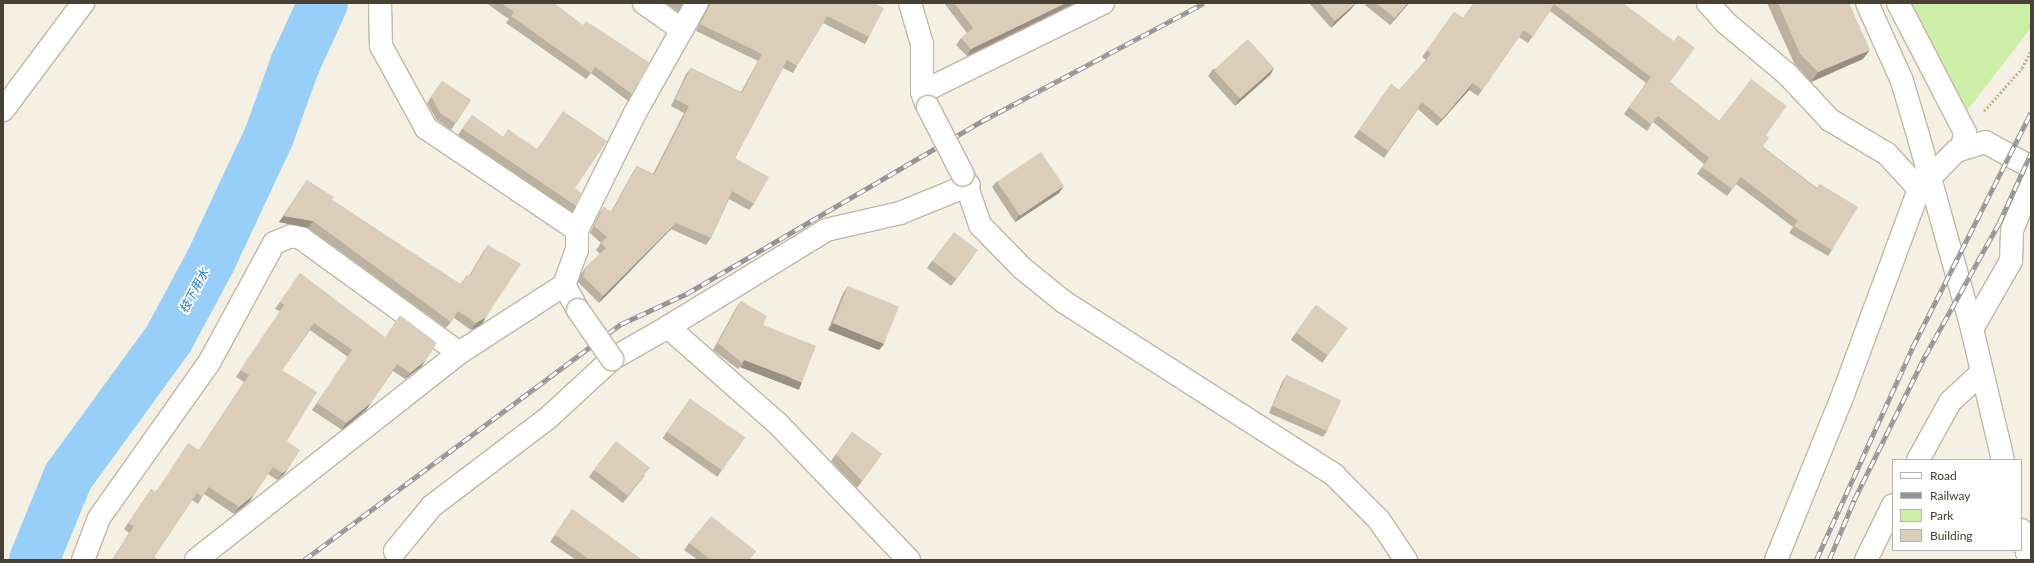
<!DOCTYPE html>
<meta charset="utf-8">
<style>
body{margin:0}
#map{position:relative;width:2034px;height:563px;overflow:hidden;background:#f4f0e4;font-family:Lato,"Noto Sans JP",sans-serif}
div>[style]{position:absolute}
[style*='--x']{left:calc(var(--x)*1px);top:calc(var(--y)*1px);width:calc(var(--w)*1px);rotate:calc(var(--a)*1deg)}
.green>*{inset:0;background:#cceea7}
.river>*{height:50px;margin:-25px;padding:0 25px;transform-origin:25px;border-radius:25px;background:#98cff9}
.path>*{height:2.5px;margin-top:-1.25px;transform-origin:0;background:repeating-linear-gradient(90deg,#c4b495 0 2px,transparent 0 4px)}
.roads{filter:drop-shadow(1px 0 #c1b8a5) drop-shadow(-1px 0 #c1b8a5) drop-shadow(0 1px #c1b8a5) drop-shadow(0 -1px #c1b8a5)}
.minor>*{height:22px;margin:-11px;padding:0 11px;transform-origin:11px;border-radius:11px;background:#fff}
.tertiary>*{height:22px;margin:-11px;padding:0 11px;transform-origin:11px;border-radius:11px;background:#fff}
.rail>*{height:4.5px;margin-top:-2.25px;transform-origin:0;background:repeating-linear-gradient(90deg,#fff 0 9px,#959595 0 18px);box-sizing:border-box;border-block:1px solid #959595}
.bridges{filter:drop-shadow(1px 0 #c1b8a5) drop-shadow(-1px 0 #c1b8a5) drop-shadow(0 1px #c1b8a5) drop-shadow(0 -1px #c1b8a5)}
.minor-bridge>*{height:22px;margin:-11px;padding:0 11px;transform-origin:11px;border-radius:11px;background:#fff}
.wall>*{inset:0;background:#bbb1a1;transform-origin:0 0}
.shaded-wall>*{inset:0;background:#999083;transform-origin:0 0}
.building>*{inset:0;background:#dacebb;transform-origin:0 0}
span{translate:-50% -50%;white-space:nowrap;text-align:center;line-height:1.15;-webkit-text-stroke:3.5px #fff;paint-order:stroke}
.water-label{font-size:12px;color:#2078bf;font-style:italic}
.frame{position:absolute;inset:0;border:4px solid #474033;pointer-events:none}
.legend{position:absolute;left:1892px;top:459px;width:130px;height:92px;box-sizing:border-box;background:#fff;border:1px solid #b5b3ad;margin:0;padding:5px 7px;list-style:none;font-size:12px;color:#474033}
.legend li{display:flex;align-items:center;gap:8px;height:20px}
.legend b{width:20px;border:1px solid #b5b3ad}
</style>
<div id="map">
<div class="green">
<div style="clip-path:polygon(1910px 3px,2031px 3px,2031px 28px,1962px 117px)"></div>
</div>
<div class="river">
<div style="--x:34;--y:560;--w:90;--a:-67.7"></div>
<div style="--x:68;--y:477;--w:170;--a:-53.9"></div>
<div style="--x:168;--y:340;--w:91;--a:-61.7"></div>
<div style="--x:211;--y:260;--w:137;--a:-64.9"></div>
<div style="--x:269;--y:136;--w:77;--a:-70.1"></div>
<div style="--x:295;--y:64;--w:67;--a:-65.3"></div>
</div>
<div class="path">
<div style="--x:1984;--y:111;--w:57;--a:-48.5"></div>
<div style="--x:2022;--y:68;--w:20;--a:-63"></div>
</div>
<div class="roads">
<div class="minor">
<div style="--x:380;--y:3;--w:43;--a:88.7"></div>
<div style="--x:381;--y:46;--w:94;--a:61.2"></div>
<div style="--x:426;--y:128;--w:182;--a:34"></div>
<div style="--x:644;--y:3;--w:45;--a:35.1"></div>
<div style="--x:910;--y:3;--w:43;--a:73.7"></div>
<div style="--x:922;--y:44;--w:48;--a:90"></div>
<div style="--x:922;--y:92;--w:12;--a:70"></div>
<div style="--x:1708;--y:3;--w:27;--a:48"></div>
<div style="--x:1726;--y:23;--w:80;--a:39.9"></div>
<div style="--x:1787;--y:74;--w:63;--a:46.9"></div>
<div style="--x:1830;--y:120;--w:66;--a:30.8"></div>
<div style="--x:1887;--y:154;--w:47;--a:47.6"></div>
<div style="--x:1898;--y:3;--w:145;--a:62.6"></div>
<div style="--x:1965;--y:132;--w:17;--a:100"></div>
<div style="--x:922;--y:92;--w:202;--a:-26.2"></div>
<div style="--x:3;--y:110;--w:134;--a:-53.2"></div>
<div style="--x:963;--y:175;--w:53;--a:71.2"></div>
<div style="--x:980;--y:225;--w:60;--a:45.7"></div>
<div style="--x:1022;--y:268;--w:54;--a:39"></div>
<div style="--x:1064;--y:302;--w:321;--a:32.6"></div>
<div style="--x:1334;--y:475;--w:64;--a:45"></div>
<div style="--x:1379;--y:520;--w:48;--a:56"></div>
<div style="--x:578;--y:310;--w:29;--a:-119"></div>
<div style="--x:564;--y:285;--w:37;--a:-70"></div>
<div style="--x:577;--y:250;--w:20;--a:-90"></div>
<div style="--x:577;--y:230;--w:131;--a:-63.6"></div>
<div style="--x:635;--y:113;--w:126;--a:-60.6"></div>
<div style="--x:668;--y:327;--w:185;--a:-31.5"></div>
<div style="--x:826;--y:230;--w:76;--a:-12.9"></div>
<div style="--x:900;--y:213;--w:74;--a:-22.1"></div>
<div style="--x:1972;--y:329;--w:78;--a:-60.2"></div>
<div style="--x:2011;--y:261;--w:31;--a:-88"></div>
<div style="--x:2012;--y:230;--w:50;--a:-67.6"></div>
<div style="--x:1918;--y:460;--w:66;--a:-61.1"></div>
<div style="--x:1950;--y:402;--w:41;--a:-43"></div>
<div style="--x:395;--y:551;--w:58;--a:-50.6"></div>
<div style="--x:432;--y:506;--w:146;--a:-37.2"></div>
<div style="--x:548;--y:418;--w:87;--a:-42.7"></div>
<div style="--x:612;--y:359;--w:64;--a:-29.7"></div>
<div style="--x:668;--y:327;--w:148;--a:41.4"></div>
<div style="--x:779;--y:425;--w:187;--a:46.1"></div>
<div style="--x:83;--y:560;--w:45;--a:-69.1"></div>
<div style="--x:99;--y:518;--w:192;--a:-54.7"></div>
<div style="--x:210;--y:361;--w:134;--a:-61.5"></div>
<div style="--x:274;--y:243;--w:18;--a:-22"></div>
<div style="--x:291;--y:236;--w:10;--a:11"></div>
<div style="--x:301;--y:238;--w:195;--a:36"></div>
<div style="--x:196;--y:560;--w:335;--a:-38.2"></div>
<div style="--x:459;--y:353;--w:125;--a:-32.9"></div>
<div style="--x:1776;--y:560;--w:173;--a:-67.9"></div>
<div style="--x:1841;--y:400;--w:225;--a:-69.7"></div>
<div style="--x:1919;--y:189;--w:53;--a:-45.8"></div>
<div style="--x:1956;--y:151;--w:30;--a:-17"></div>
<div style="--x:1985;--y:142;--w:52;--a:28.5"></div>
<div style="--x:1866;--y:560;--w:61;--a:-63.9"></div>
</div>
<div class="tertiary">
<div style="--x:1867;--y:3;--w:85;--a:65.8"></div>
<div style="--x:1902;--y:81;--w:56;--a:73.5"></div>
<div style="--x:1918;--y:135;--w:201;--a:74.4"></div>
<div style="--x:1972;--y:329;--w:135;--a:76.7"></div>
<div style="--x:2021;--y:530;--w:31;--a:75"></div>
</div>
</div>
<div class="rail">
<div style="--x:304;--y:560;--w:395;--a:-36.7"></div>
<div style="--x:621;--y:324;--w:72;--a:-24.8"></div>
<div style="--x:686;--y:294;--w:343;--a:-30.3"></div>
<div style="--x:982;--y:121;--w:251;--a:-28"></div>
<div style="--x:1816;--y:560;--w:233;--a:-65.6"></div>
<div style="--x:1912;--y:348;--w:264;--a:-63.2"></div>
<div style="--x:1829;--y:560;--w:65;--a:-67.4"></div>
<div style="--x:1854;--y:500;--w:161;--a:-63.8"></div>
<div style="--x:1925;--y:356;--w:152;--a:-60.9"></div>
<div style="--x:1999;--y:223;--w:77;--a:-65.4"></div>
</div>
<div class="bridges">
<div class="minor-bridge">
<div style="--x:928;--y:107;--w:76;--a:62.8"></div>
<div style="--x:578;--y:310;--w:60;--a:55.2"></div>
</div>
</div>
<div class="wall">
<div style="clip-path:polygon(486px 3px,554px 3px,632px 94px,628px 101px,591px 73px,586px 79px,506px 23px,509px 19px)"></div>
<div style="clip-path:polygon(666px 3px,684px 3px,678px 12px)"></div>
<div style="clip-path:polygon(709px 3px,874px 3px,869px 37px,865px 44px,823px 23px,797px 66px,793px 73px,783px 68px,735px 158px,754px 204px,749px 210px,729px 199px,711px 238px,706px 245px,671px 229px,599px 303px,578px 282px,581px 274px,586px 267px,600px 254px,596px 250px,601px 243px,590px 233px,599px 214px,604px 207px,611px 212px,633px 172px,637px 166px,653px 174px,684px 113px,671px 106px,686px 74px,691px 68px,741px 92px,758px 61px,696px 31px)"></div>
<div style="clip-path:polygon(944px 3px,1075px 3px,967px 56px,956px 45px,961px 38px,967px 33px)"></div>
<div style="clip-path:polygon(1309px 3px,1356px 3px,1351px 9px,1331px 28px)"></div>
<div style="clip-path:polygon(1367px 3px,1409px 3px,1390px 25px,1365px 5px)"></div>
<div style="clip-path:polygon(1474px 3px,1623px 3px,1670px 82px,1719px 121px,1766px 136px,1763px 147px,1817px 188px,1820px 184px,1832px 250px,1828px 256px,1789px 233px,1793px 227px,1736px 184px,1727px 196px,1697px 174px,1704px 164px,1653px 122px,1647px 131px,1624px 114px,1646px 83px,1550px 11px,1528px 43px,1519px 37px,1478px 96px,1469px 90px,1437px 126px,1418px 109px,1384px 158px,1354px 137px,1391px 84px,1399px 90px,1426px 60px,1422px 57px,1454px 12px,1463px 18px)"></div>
<div style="clip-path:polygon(1767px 3px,1849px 3px,1863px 59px,1811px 82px,1794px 63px)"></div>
<div style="clip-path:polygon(1274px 68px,1270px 75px,1235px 106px,1208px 76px,1213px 69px)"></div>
<div style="clip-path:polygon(442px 81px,471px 100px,451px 130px,436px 119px,427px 103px)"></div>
<div style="clip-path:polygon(472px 115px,575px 188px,576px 206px,572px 212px,458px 135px)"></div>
<div style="clip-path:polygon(307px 180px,332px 200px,460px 284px,469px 276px,483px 252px,488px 245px,482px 324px,471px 330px,454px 318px,446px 328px,308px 228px,279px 222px)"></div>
<div style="clip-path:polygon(997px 181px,1059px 193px,1015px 222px,992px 187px)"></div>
<div style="clip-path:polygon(973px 257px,951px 286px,927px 268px,932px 261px)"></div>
<div style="clip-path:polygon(300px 273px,421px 367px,405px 379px,393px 371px,366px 410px,342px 430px,312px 410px,348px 357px,310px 330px,282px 370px,287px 441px,283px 475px,277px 480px,268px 474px,249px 502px,234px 514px,204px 494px,198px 504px,192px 500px,154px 557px,159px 560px,112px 560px,129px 533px,124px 529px,151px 489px,155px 492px,199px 450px,244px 382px,236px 377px,280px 311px,275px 309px)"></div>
<div style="clip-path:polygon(848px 286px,884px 344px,879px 350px,828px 330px,843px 293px)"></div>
<div style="clip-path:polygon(741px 301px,763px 325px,797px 389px,740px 367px,738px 369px,713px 350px,736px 308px)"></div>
<div style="left:1316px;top:305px;width:39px;height:43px;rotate:36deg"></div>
<div style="clip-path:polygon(1287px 375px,1328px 430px,1323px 437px,1269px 413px,1282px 382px)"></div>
<div style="left:690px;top:399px;width:67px;height:48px;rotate:35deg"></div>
<div style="clip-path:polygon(852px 432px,882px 454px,857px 488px,831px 461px)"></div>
<div style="clip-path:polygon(594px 470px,645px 475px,623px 503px,589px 477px)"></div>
<div style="clip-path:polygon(572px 509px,642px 560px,576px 560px,550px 542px)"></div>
<div style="clip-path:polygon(689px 543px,756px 551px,749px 560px,698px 560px,684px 550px)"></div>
</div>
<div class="shaded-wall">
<div style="clip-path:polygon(1066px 3px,1075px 3px,967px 56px,971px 49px)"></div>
<div style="clip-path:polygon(1356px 3px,1351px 9px,1331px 28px,1335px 21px)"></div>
<div style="clip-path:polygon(1408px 3px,1409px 3px,1390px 25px,1395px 18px)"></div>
<div style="clip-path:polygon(1870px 50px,1863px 59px,1811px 82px,1818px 72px)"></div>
<div style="clip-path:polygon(1274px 68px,1270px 75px,1235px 106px,1239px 99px)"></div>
<div style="clip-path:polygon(1473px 83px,1469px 90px,1437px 126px,1442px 119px)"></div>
<div style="clip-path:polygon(1064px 186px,1059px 193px,1015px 222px,1019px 215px)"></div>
<div style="clip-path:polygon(284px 216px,313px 221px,308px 228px,279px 222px)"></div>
<div style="clip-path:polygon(676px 223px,671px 229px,599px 303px,603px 296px)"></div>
<div style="clip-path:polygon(486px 317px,482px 324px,471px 330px,476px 323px)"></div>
<div style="clip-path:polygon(833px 323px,884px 344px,879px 350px,828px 330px)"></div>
<div style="clip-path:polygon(426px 360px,421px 367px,405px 379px,410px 373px)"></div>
<div style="left:744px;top:360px;width:62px;height:8px;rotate:21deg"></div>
<div style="clip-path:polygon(371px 403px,366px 410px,342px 430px,346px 423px)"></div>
<div style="clip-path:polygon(288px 469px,283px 475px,277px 480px,282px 473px)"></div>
<div style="clip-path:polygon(254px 495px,249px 502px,234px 514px,239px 507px)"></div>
</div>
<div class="building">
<div style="clip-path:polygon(501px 3px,554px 3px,583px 25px,586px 21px,650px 63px,632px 94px,595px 67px,591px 73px,511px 16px,514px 12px)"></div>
<div style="clip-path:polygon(711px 3px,874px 3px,884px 8px,869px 37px,827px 16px,797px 66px,787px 60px,735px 158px,769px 177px,754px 204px,732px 191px,711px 238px,676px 223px,603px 296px,583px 276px,586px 267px,606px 248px,601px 243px,607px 237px,594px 226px,604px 207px,612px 212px,637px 166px,654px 175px,689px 106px,675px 99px,691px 68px,742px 93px,762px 54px,700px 24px)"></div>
<div style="clip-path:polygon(954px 3px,1066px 3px,971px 49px,961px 38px,973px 28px)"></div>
<div style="clip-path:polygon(1320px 3px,1356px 3px,1335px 21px)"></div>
<div style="clip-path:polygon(1376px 3px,1408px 3px,1395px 18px)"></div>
<div style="clip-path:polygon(1474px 3px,1623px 3px,1674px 41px,1678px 35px,1695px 48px,1670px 82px,1719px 121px,1751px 79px,1787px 106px,1766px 135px,1769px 138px,1762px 147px,1817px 189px,1820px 184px,1858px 207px,1832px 250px,1794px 226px,1798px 221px,1741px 177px,1732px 189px,1702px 167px,1709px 158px,1658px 116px,1651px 124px,1629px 107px,1651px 77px,1554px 4px,1533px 37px,1524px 30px,1482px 90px,1473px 83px,1442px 119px,1422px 102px,1388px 151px,1359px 130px,1391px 84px,1399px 90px,1431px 54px,1427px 50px,1454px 12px,1463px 18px)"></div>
<div style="clip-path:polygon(1778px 3px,1849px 3px,1870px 50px,1818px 72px,1800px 54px)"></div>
<div style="left:1248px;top:39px;width:39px;height:46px;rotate:48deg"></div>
<div style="clip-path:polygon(442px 81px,471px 100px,455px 123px,440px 113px,431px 96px)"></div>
<div style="clip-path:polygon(563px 111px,607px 141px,575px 188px,582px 194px,576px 206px,463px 129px,472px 115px,503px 137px,508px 129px,537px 149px)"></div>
<div style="left:1041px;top:152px;width:41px;height:53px;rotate:56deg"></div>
<div style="clip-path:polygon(307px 180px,334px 197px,332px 200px,460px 284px,467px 275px,470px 276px,488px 245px,521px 264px,486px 317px,476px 323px,458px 311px,451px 322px,313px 221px,284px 216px)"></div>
<div style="left:954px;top:232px;width:30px;height:36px;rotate:37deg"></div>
<div style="clip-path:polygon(300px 273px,385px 337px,400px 315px,437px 343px,426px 360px,410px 373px,397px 364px,371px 403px,346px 423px,317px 403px,352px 350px,314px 323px,282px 370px,317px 392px,287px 441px,300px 450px,288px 469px,282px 473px,273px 467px,254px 495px,239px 507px,209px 487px,202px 497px,197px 493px,154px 557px,159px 560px,112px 560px,134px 526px,128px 523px,151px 489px,156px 492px,188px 443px,199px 450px,249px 375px,240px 370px,284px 305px,280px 302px)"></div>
<div style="left:848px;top:286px;width:55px;height:40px;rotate:22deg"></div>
<div style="clip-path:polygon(741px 301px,767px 316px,763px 325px,816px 346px,802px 382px,744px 360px,742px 363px,718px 343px)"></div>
<div style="left:1316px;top:305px;width:39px;height:34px;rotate:36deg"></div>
<div style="left:1287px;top:375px;width:60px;height:34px;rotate:25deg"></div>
<div style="left:690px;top:399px;width:67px;height:40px;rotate:35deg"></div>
<div style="clip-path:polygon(852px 432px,882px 454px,862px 481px,836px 454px)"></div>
<div style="left:616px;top:441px;width:43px;height:36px;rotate:38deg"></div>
<div style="clip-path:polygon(572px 509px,642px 560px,590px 560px,555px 535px)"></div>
<div style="clip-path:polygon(711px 516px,756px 551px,749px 560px,711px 560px,689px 543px)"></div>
</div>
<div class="water-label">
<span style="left:194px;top:291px;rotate:-62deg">枝下用水</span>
</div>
<div class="frame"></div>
<ul class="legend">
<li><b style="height:5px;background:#fff"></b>Road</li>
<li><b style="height:5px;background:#959595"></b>Railway</li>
<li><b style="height:11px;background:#cceea7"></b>Park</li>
<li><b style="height:11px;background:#dacebb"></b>Building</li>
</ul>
</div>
